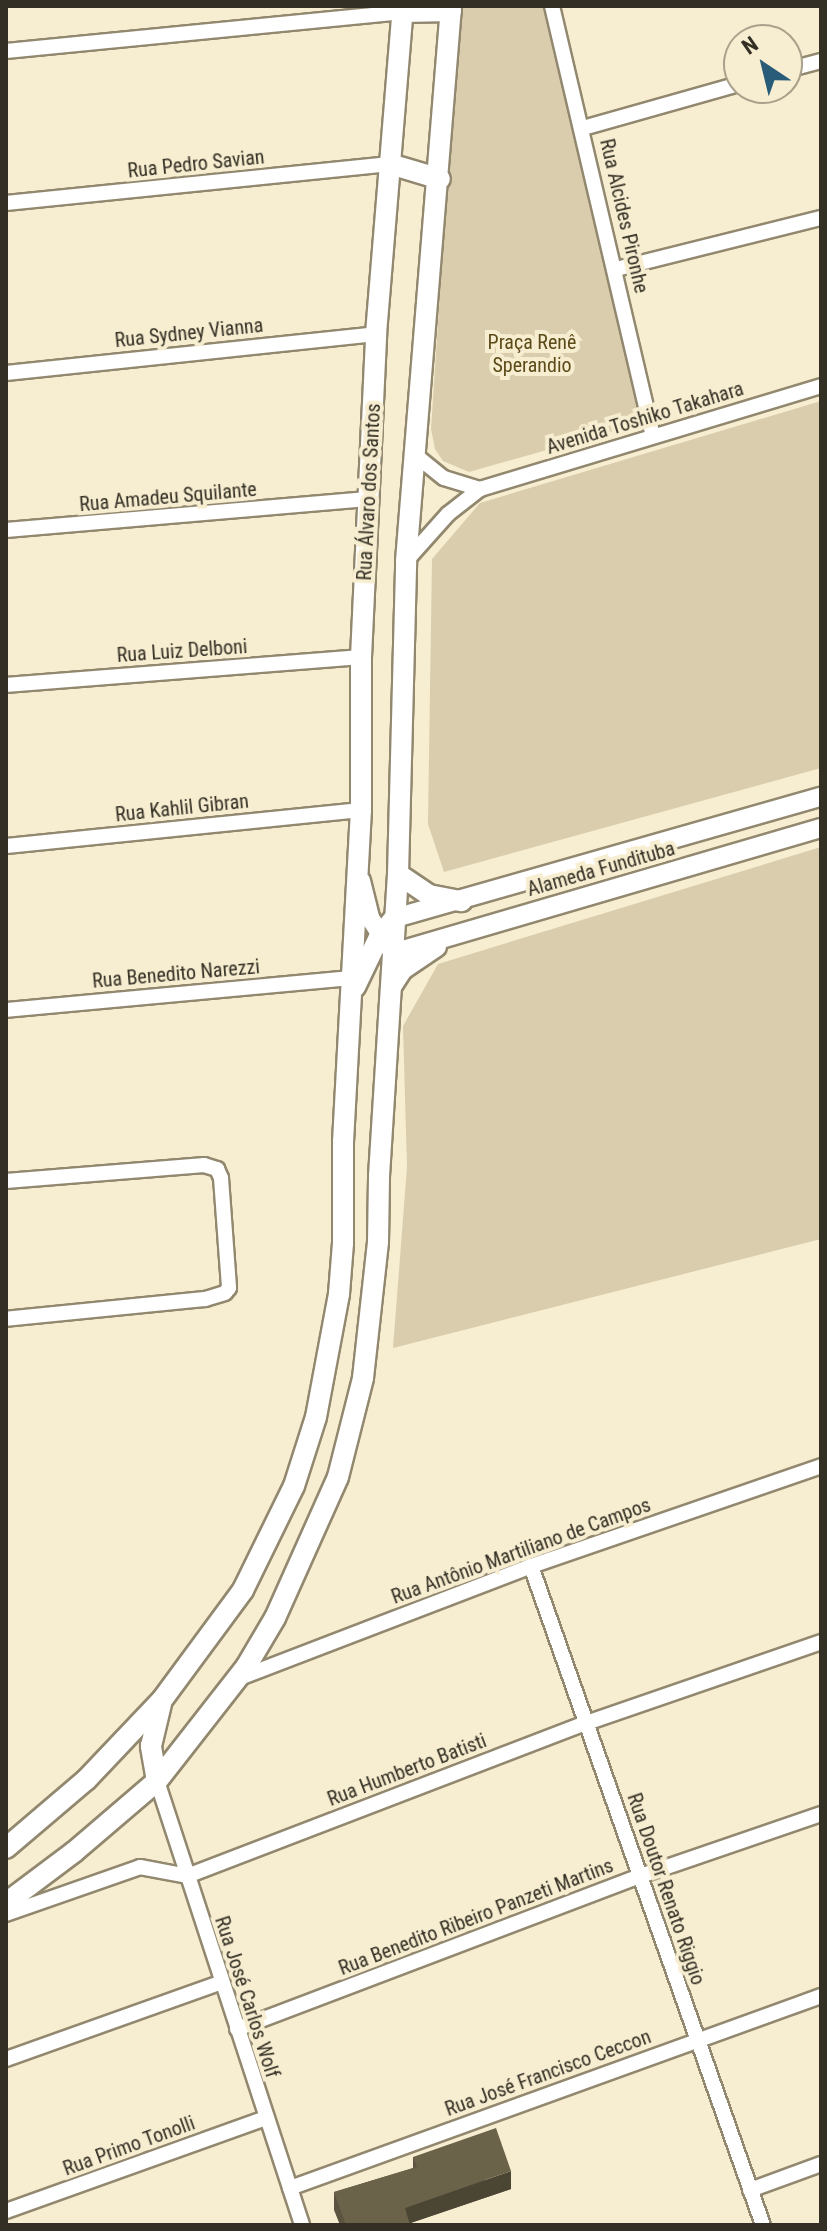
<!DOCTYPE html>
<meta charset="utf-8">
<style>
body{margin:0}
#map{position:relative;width:827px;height:2231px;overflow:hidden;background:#f7edd0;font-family:"Roboto Condensed",sans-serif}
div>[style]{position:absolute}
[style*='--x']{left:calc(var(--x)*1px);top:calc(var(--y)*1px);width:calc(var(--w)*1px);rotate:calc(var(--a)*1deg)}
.green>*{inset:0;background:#d9cdad}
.roads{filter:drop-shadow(2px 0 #92886f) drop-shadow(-2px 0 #92886f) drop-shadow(0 2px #92886f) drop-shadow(0 -2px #92886f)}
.minor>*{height:14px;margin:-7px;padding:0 7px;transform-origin:7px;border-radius:7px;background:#fff}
.secondary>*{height:18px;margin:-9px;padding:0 9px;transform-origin:9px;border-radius:9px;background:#fff}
.primary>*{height:20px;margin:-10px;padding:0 10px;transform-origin:10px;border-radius:10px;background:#fff}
.wall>*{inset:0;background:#5c5440}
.shaded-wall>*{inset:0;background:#4b4534}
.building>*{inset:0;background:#6b624a}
span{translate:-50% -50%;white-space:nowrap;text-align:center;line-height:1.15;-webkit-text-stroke:8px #f7edd0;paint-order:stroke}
.street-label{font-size:20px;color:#332f24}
.park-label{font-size:20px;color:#5c4b19}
.frame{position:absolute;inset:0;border:8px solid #332f24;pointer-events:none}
.north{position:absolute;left:723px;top:24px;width:80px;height:80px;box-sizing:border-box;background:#f7edd0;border:2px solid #a9a18b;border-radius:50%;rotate:325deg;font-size:22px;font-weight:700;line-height:32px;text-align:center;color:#332f24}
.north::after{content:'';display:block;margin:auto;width:28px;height:36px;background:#285c78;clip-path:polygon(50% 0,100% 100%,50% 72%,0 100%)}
</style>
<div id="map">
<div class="green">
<div style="clip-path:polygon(459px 6px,544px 6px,642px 404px,624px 428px,469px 472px,443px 461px,435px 449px,431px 429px)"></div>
<div style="clip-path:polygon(821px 401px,821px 768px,444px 872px,428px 824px,432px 559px,480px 503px)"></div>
<div style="clip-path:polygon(821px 847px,821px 1239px,393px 1348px,407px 1167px,403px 1026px,438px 964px)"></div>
</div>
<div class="roads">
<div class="minor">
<div style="--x:552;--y:6;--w:441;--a:76.8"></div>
<div style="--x:6;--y:51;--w:399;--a:-5.6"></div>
<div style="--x:787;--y:70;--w:35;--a:-15"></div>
<div style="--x:583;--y:128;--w:162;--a:-15.8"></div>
<div style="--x:6;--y:203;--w:386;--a:-5.8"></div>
<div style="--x:616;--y:269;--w:211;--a:-14"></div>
<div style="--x:6;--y:373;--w:372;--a:-6"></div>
<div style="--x:414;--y:454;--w:38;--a:39"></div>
<div style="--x:444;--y:478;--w:38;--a:17"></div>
<div style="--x:6;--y:530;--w:363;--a:-4.9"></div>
<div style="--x:406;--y:561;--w:63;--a:-48.2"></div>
<div style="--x:448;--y:514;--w:41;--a:-38"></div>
<div style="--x:480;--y:489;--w:356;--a:-16.8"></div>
<div style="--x:6;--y:685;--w:356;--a:-4.5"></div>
<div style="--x:6;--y:846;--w:357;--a:-5.8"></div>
<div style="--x:6;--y:1010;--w:345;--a:-5.3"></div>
<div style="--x:6;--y:1181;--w:199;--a:-4.6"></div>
<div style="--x:204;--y:1165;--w:14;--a:17"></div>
<div style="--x:217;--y:1169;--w:10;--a:66"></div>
<div style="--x:221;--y:1178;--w:110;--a:85.8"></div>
<div style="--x:229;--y:1288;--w:6;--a:129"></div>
<div style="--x:225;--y:1293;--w:21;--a:163"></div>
<div style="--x:205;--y:1299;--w:200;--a:174.3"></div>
<div style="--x:531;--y:1566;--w:699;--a:70.61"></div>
<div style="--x:237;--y:1679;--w:315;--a:-21"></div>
<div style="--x:531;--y:1566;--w:307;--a:-19"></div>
<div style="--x:157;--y:1781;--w:467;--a:71.9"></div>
<div style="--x:6;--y:1914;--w:142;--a:-19.3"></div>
<div style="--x:140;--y:1867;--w:48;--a:10.8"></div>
<div style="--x:187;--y:1876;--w:427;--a:-21"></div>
<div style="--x:586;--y:1723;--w:249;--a:-19"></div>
<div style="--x:237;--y:2029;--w:431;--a:-20.8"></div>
<div style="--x:640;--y:1876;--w:191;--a:-18.9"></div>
<div style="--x:6;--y:2059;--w:227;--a:-19.6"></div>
<div style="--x:290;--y:2188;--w:565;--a:-19.88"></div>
<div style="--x:750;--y:2190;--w:76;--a:-20.1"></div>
<div style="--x:6;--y:2211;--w:276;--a:-19.7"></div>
</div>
<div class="secondary">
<div style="--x:361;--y:881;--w:38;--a:76"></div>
<div style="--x:370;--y:918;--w:42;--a:56.7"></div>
<div style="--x:393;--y:953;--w:446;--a:-16.3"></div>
<div style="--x:395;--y:918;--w:443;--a:-15.9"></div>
<div style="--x:390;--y:990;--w:24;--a:-57"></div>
<div style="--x:403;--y:970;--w:41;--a:-34.1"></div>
</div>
<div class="primary">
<div style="--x:403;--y:12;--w:48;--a:-1.2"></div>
<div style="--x:390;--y:164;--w:52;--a:16.7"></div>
<div style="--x:398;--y:874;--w:37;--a:34"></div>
<div style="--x:429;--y:895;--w:33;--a:11"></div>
<div style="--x:355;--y:987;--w:58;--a:-64.3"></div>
<div style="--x:380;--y:935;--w:23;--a:-49"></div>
<div style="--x:157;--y:1781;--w:36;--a:-100"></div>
<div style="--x:151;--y:1746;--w:43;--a:-76.6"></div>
<div style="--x:6;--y:1848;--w:105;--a:-40.4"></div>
<div style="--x:86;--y:1780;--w:110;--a:-46.5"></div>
<div style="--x:162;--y:1700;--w:137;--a:-53.6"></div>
<div style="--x:243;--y:1590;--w:116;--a:-63.9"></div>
<div style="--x:294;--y:1486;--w:72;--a:-72.3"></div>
<div style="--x:316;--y:1417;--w:125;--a:-79.4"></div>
<div style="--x:339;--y:1294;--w:51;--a:-85.5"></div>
<div style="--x:343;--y:1243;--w:101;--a:-90"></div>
<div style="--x:343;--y:1142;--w:332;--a:-86.9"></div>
<div style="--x:361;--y:810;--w:153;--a:-90"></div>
<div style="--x:361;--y:657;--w:323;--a:-87.3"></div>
<div style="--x:376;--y:334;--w:329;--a:-85.3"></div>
<div style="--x:6;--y:1903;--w:85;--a:-36.9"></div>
<div style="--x:74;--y:1852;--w:109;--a:-40.5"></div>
<div style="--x:157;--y:1781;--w:145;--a:-52"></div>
<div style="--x:246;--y:1667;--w:57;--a:-59.4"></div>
<div style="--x:275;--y:1618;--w:154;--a:-65.9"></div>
<div style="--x:338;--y:1477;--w:102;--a:-75.8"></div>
<div style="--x:363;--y:1378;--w:137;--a:-83.7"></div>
<div style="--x:378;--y:1242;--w:66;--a:-89.1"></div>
<div style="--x:379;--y:1176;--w:303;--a:-86.4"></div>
<div style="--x:398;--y:874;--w:313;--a:-88.5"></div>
<div style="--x:406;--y:561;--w:557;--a:-85.36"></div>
</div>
</div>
<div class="wall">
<div style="clip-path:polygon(413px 2157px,511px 2189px,410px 2223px,410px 2225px,340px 2225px,334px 2210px,334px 2192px,413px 2168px)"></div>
</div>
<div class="shaded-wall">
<div style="clip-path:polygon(511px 2171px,511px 2189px,405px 2225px,405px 2208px)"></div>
</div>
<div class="building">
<div style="clip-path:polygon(496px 2128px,511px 2171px,405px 2208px,410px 2225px,346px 2225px,334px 2192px,417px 2167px,413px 2157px)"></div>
</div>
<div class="street-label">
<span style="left:196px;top:164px;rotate:-6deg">Rua Pedro Savian</span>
<span style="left:624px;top:216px;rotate:77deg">Rua Alcides Pironhe</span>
<span style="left:189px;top:333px;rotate:-6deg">Rua Sydney Vianna</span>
<span style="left:645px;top:418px;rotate:-17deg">Avenida Toshiko Takahara</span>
<span style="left:369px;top:492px;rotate:-87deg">Rua Álvaro dos Santos</span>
<span style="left:168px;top:497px;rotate:-5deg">Rua Amadeu Squilante</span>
<span style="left:182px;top:651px;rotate:-4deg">Rua Luiz Delboni</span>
<span style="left:182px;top:808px;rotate:-6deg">Rua Kahlil Gibran</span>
<span style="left:601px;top:869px;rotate:-16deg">Alameda Fundituba</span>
<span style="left:176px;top:974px;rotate:-5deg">Rua Benedito Narezzi</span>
<span style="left:521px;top:1551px;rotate:-20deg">Rua Antônio Martiliano de Campos</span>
<span style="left:407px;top:1770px;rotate:-21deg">Rua Humberto Batisti</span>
<span style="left:666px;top:1889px;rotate:71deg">Rua Doutor Renato Riggio</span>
<span style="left:476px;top:1917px;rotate:-21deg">Rua Benedito Ribeiro Panzeti Martins</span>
<span style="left:247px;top:1997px;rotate:72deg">Rua José Carlos Wolf</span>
<span style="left:548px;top:2073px;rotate:-20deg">Rua José Francisco Ceccon</span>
<span style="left:129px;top:2146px;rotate:-20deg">Rua Primo Tonolli</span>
</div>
<div class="park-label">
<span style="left:532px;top:354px">Praça Renê<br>Sperandio</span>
</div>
<div class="frame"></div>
<div class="north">N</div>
</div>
